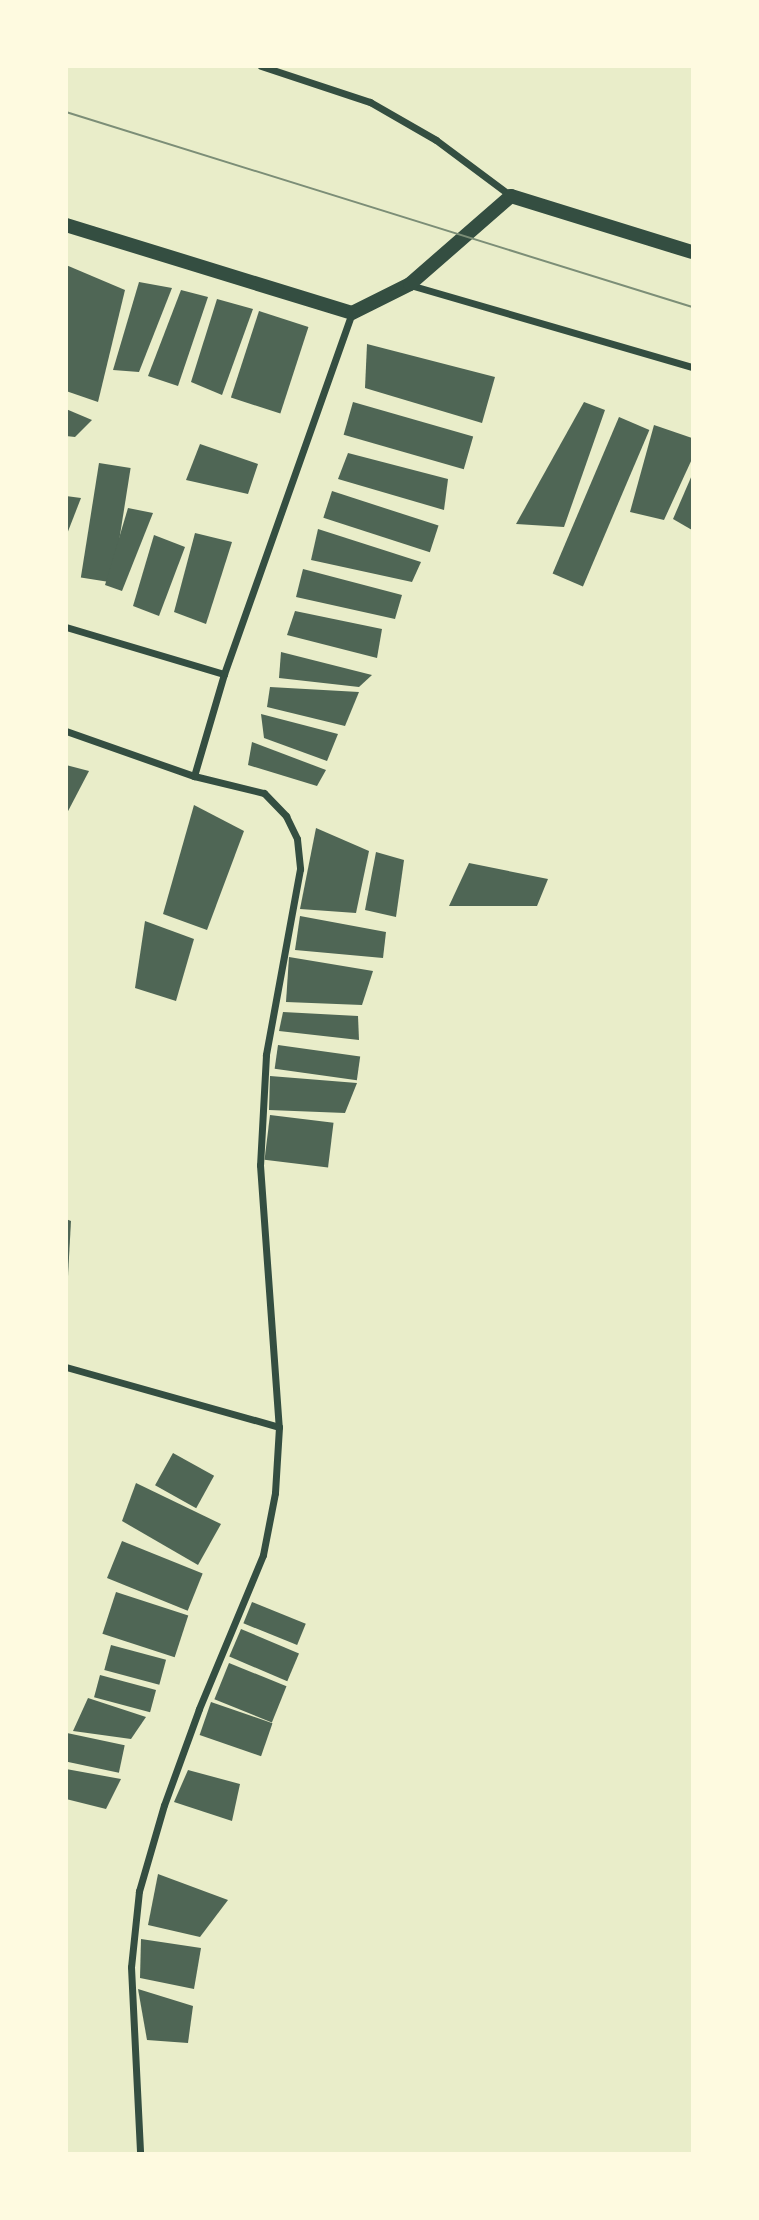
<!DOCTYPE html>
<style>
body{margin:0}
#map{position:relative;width:759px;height:2220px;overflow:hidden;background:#e9edc9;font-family:Jost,sans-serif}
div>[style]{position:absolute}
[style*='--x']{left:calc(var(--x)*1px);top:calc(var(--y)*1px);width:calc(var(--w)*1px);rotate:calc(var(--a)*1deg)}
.building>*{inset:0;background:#4f6655;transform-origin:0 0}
.minor>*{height:7px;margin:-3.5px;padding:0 3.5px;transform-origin:3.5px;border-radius:3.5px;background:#344e41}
.secondary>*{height:14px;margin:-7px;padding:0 7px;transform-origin:7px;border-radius:7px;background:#344e41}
.tram>*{height:2px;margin:-1px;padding:0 1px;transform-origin:1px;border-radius:1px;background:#7c8e77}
span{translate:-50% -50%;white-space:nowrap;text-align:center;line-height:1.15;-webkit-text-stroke:5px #fefae0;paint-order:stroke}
.frame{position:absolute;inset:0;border:68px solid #fefae0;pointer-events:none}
</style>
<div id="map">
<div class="building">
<div style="clip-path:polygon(66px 265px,125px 290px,98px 402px,66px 391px)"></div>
<div style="clip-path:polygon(139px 282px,172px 288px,139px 372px,113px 370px)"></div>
<div style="clip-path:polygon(181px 290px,208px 297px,178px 386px,148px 376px)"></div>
<div style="clip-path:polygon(217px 299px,253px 309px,222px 395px,191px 382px)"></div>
<div style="left:259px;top:311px;width:52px;height:91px;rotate:18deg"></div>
<div style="clip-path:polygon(367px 344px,495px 377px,482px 423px,365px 388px)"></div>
<div style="left:353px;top:402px;width:125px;height:34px;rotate:16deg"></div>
<div style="clip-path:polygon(584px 402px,605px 410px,564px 527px,516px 524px)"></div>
<div style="clip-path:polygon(66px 409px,92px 420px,75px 437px,66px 436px)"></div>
<div style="left:619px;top:417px;width:33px;height:170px;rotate:23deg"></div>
<div style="clip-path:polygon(654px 425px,692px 438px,692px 459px,664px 520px,630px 512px)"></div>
<div style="clip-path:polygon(200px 444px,258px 464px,248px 494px,186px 480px)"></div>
<div style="clip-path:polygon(348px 453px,448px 479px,444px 510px,338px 479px)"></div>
<div style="left:99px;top:463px;width:32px;height:116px;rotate:9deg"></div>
<div style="clip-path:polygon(692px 475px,692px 530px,673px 519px)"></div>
<div style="left:332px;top:491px;width:112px;height:28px;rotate:18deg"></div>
<div style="clip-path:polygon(66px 496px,81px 498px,67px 534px,66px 534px)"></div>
<div style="clip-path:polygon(128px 508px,153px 513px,122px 591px,105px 585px)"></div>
<div style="clip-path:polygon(318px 529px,421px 562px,412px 582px,311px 560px)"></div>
<div style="clip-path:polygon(195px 533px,232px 542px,206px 624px,174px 612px)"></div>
<div style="clip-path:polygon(154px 535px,185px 547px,159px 616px,133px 606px)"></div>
<div style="clip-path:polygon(303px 569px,402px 595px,395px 619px,296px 597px)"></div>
<div style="clip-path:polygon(295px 611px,382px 629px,377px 658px,287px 635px)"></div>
<div style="clip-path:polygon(281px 652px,372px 675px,359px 687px,279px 678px)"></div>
<div style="clip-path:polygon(270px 687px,359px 692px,345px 726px,267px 707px)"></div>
<div style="clip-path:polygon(261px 714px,338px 734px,327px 761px,264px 738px)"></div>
<div style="clip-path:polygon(252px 742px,326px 770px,317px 786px,248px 765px)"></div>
<div style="clip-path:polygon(66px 765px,89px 771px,66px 815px)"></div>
<div style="clip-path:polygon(194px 805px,244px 831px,207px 930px,163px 914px)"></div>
<div style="clip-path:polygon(316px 828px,369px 851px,356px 913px,300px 909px)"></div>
<div style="clip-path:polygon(376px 852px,404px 860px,396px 917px,365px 910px)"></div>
<div style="clip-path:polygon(469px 863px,548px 879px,537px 906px,449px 906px)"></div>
<div style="clip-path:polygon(300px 916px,386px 932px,383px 958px,295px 950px)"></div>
<div style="clip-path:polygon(145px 921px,194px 939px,176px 1001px,135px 988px)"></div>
<div style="clip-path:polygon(289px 957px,373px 971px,362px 1005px,286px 1002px)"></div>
<div style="clip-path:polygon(283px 1012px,358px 1016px,359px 1040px,279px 1031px)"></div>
<div style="left:278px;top:1045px;width:83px;height:24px;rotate:8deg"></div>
<div style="clip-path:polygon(270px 1076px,357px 1083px,345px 1113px,269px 1110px)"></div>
<div style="left:270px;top:1115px;width:64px;height:45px;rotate:7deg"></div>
<div style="clip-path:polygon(66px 1219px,71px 1221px,67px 1294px,66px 1294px)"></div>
<div style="left:173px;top:1453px;width:47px;height:37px;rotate:29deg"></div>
<div style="clip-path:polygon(136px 1483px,221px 1524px,198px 1565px,122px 1521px)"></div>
<div style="left:122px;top:1541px;width:87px;height:40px;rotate:22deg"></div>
<div style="left:116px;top:1592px;width:76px;height:44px;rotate:18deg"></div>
<div style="left:252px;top:1602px;width:58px;height:23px;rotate:22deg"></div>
<div style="left:241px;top:1629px;width:63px;height:30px;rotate:23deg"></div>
<div style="left:111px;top:1645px;width:57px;height:26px;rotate:15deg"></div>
<div style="left:229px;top:1663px;width:62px;height:39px;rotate:22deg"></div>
<div style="left:100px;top:1675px;width:58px;height:23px;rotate:15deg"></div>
<div style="clip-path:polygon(88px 1698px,146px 1717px,131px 1739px,73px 1731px)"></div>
<div style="left:211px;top:1702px;width:65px;height:35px;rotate:19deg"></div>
<div style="left:67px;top:1733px;width:59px;height:28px;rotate:12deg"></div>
<div style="clip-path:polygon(66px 1769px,121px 1779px,106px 1809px,66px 1799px)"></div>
<div style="clip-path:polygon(188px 1770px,240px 1784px,232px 1821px,174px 1802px)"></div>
<div style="clip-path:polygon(158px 1874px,228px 1900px,200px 1937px,148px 1925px)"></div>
<div style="clip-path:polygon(141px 1939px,201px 1948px,194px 1989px,140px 1978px)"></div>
<div style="clip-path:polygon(138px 1989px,193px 2006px,188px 2043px,147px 2040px)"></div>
</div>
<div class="minor">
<div style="--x:261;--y:66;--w:115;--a:18.3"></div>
<div style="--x:370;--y:102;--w:76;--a:29.9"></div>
<div style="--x:436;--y:140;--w:94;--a:36.7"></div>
<div style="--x:410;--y:285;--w:294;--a:16.2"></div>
<div style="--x:66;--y:627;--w:165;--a:16.6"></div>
<div style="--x:66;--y:731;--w:136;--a:19.4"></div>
<div style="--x:194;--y:776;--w:72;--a:13.7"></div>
<div style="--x:264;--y:793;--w:32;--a:46"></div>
<div style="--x:286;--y:816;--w:25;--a:64"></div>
<div style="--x:297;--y:839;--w:30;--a:84"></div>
<div style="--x:300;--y:869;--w:189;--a:100.4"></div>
<div style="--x:266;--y:1055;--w:110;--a:93.1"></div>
<div style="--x:260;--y:1165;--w:263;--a:85.9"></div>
<div style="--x:279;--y:1427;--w:66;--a:93.5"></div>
<div style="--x:275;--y:1493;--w:63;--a:101"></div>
<div style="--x:263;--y:1555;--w:167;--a:112.6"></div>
<div style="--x:199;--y:1709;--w:102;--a:110"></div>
<div style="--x:164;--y:1805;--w:90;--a:106.2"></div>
<div style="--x:139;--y:1891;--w:76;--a:96"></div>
<div style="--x:131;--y:1967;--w:187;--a:87.2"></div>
<div style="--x:194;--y:776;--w:106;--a:-73.6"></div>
<div style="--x:224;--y:674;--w:383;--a:-70.5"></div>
<div style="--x:66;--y:1367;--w:221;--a:15.7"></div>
</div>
<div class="secondary">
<div style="--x:66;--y:225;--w:299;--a:17.1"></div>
<div style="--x:352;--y:313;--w:65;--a:-26.6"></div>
<div style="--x:410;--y:284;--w:134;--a:-41.1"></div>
<div style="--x:511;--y:196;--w:189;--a:17.2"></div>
</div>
<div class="tram">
<div style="--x:66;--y:112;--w:656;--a:17.3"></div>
</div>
<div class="frame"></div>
</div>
